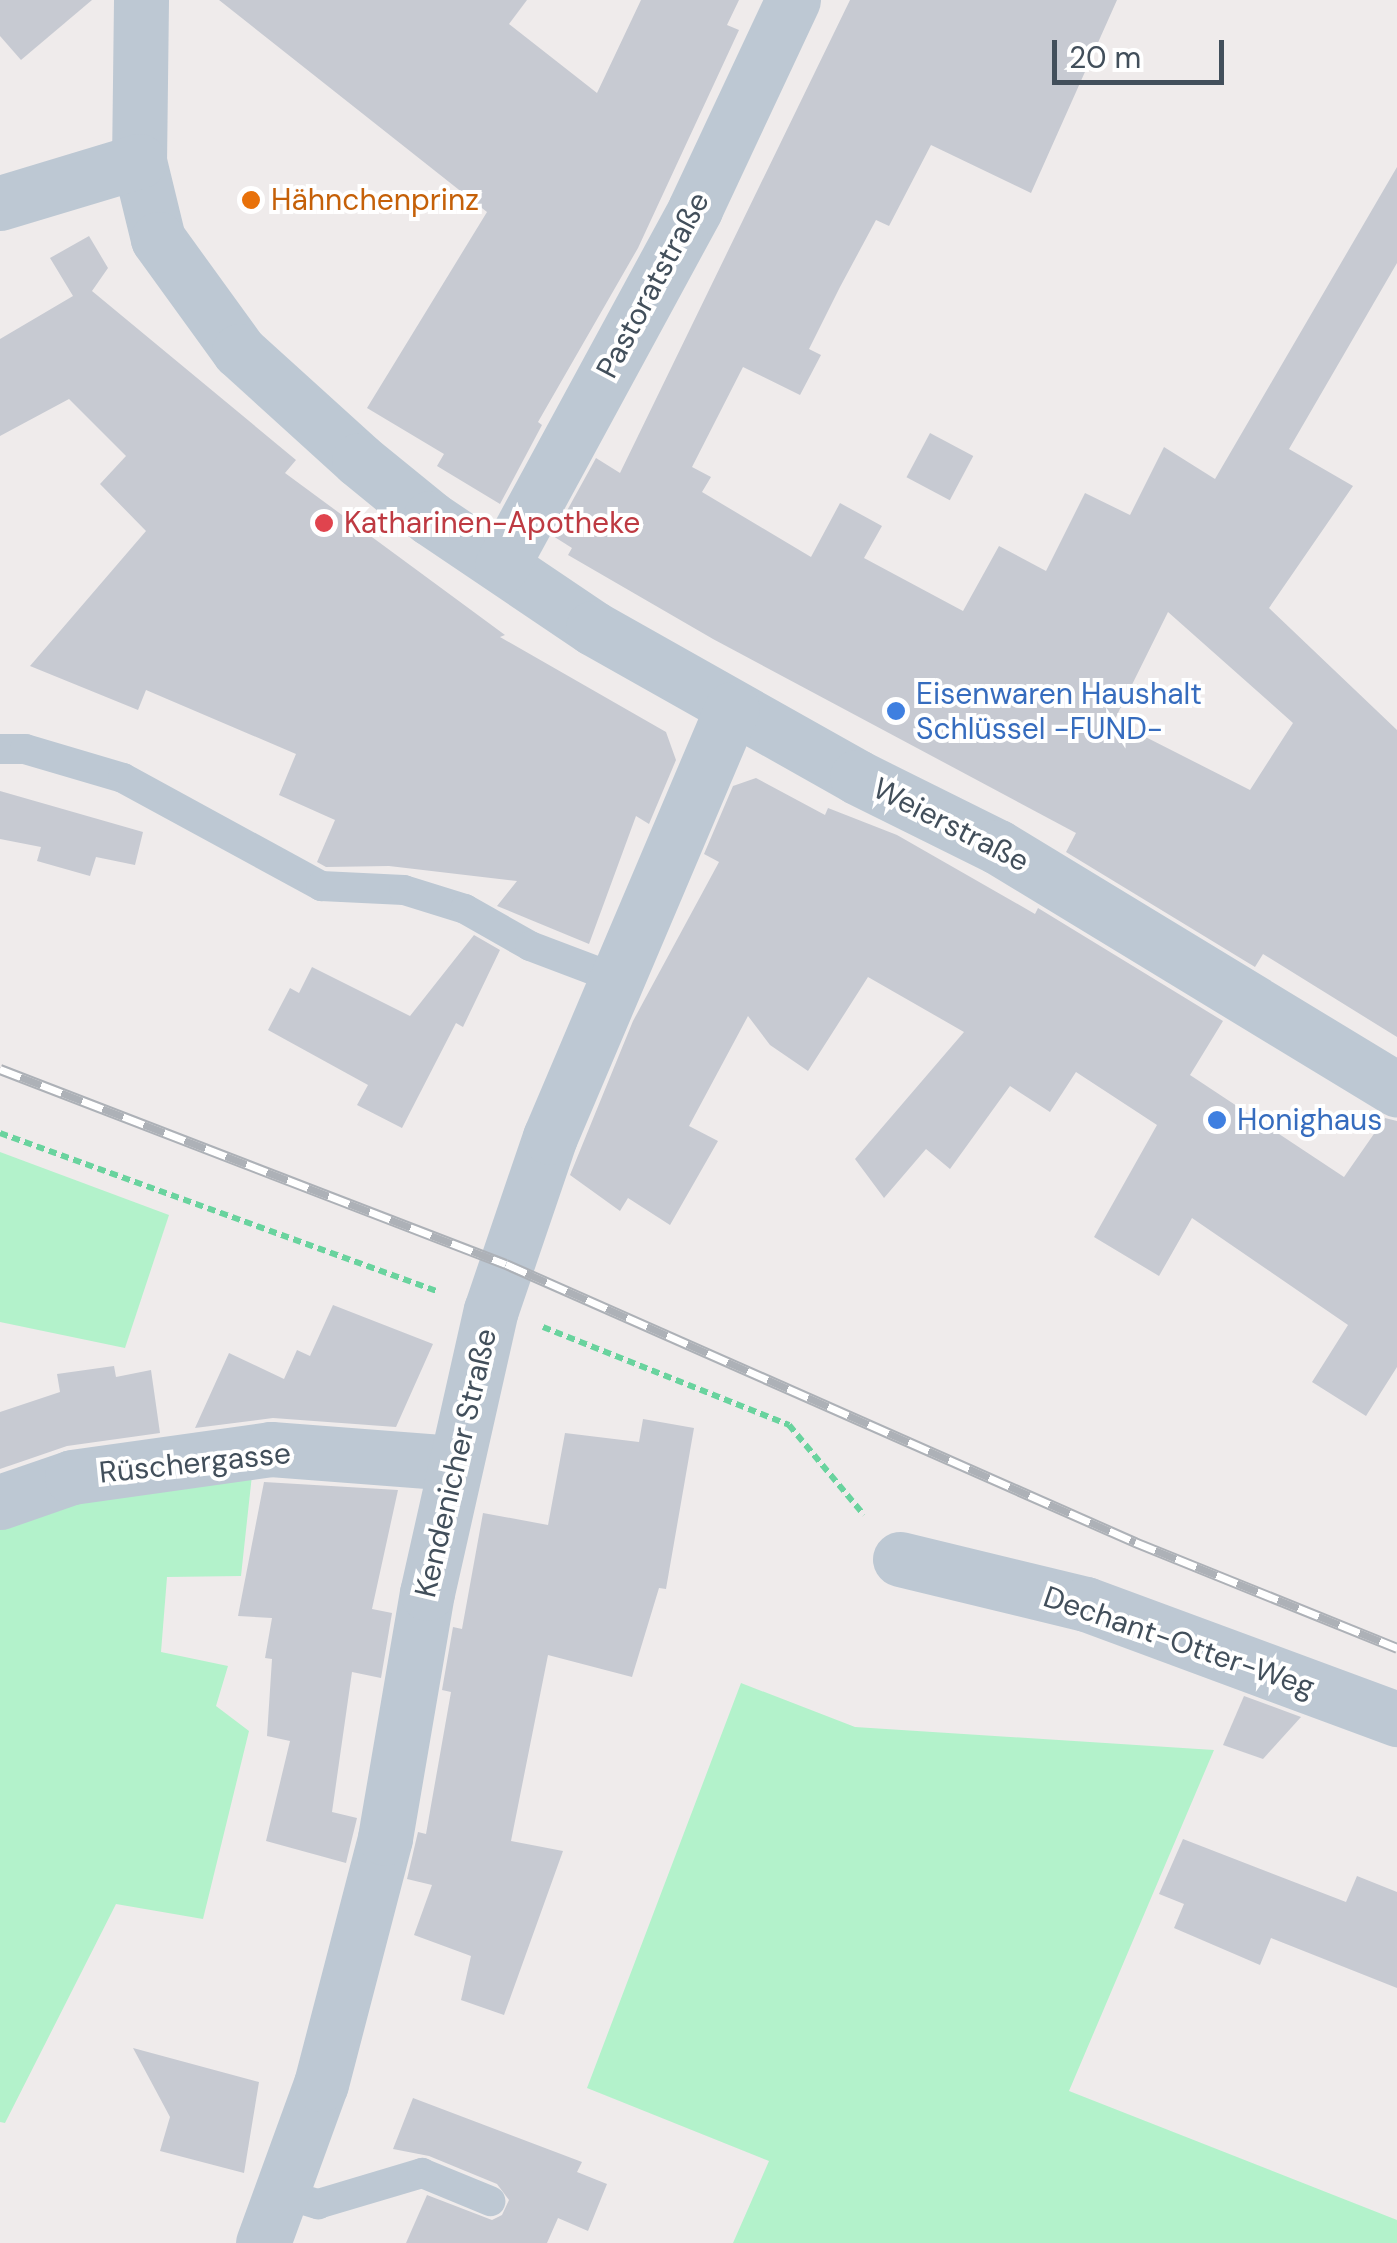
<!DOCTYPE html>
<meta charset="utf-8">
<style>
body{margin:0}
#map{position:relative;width:1397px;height:2243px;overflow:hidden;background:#efebeb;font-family:"DM Sans",sans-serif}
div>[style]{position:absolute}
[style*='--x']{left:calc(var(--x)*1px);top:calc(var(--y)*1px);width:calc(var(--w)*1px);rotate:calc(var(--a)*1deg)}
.green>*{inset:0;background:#b3f2cb}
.building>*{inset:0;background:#c7cad2;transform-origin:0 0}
.path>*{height:6px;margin-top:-3px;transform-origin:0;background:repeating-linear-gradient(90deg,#69d39e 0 8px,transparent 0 13px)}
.service>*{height:30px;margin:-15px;padding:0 15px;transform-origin:15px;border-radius:15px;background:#bdc8d3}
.minor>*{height:55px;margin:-27.5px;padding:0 27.5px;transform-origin:27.5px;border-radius:27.5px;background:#bdc8d3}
.rail>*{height:11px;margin-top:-5.5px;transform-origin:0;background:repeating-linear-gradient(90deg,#fff 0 22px,#adb1b7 0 44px);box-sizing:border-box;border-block:2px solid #adb1b7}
.dots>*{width:28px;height:28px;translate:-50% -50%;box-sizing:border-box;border:5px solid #fff;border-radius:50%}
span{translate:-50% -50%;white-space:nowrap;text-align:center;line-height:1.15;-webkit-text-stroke:8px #fff;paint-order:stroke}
.food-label{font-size:30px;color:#c56008}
.left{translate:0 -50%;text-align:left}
.street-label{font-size:30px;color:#424f5b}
.health-label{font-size:30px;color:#be3a42}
.shop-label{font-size:30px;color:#366cbe}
.scale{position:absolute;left:1052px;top:40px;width:172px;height:45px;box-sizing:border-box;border:5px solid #424f5b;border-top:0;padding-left:12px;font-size:30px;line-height:35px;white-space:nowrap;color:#424f5b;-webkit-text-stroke:8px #fff;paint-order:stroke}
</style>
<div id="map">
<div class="green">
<div style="clip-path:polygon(0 1152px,169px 1215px,125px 1348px,0 1322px)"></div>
<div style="clip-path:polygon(252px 1475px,241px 1576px,167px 1577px,161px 1652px,228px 1666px,216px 1706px,249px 1731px,203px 1919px,116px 1904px,5px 2123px,0 2122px,0 1521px,92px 1488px)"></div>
<div style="clip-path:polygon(741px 1683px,855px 1727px,1214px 1750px,1069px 2091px,1397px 2220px,1397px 2243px,733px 2243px,769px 2161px,587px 2088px)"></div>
</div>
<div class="building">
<div style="clip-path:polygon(0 0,92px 0,21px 60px,0 36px)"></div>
<div style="clip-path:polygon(219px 0,527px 0,509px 24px,597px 93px,641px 0,739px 0,727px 25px,739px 30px,638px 248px,538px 422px,542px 425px,500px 504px,437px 466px,444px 454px,367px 408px,487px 212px)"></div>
<div style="clip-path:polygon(evenodd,850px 0,1117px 0,1031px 193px,931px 145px,889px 226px,876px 220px,840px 287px,809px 349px,821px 355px,800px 395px,743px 367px,692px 467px,711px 477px,702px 492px,811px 557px,840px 503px,882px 526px,864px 558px,963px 611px,999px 546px,1046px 571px,1085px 493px,1130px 515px,1164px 447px,1215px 479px,1397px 167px,1397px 263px,1289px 449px,1353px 486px,1269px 608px,1397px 730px,1397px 1037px,1263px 954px,1255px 967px,1066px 852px,1076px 833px,713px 639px,568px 555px,572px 548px,553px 536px,596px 458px,620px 473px,850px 0,1168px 612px,1293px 723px,1250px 790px,1114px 721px,1168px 612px)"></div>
<div style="clip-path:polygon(89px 236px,108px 268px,92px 291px,296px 460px,285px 473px,505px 635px,500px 637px,666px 732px,676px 760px,649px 824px,636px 816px,589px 944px,497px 906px,517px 881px,389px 866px,326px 867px,317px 862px,335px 820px,279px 795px,296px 754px,146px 690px,138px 710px,30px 666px,146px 531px,100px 484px,126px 456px,69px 399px,0 436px,0 339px,73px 296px,50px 258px)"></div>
<div style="left:930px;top:433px;width:49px;height:50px;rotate:28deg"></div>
<div style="clip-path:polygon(756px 778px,825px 815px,828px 808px,897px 835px,1035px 914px,1038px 908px,1223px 1021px,1190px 1075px,1344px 1177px,1385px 1118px,1397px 1121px,1397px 1367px,1366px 1416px,1312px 1382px,1348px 1325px,1192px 1218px,1159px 1276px,1094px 1237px,1157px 1125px,1076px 1072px,1050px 1112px,1010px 1086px,950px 1169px,926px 1149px,884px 1198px,855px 1159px,964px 1032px,868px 977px,808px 1071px,770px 1045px,748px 1016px,689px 1126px,718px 1141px,670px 1225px,628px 1198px,620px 1211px,570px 1175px,633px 1021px,719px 862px,704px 854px,733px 786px)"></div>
<div style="clip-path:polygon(0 791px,143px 832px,135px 865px,96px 857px,90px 876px,37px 861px,41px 847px,0 839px)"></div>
<div style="clip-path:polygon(474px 935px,500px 950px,463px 1027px,456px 1023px,402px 1128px,357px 1105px,368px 1085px,268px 1030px,290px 988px,299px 993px,312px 967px,410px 1016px)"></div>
<div style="clip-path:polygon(333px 1305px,433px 1344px,396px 1427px,273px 1418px,195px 1428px,229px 1353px,284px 1379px,297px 1350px,310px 1356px)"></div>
<div style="clip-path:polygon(114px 1366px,116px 1377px,151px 1370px,160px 1433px,67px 1446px,0 1469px,0 1412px,60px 1392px,57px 1374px)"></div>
<div style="clip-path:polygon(643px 1419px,694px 1428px,666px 1589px,659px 1588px,632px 1677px,548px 1655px,511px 1841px,563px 1851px,504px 2015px,461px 2000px,471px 1956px,414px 1935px,432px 1885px,407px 1879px,418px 1832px,426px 1834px,451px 1692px,442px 1690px,453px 1627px,462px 1629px,483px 1513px,548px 1525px,565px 1433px,639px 1442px)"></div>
<div style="clip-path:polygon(264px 1482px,398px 1490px,372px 1609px,392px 1613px,381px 1678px,352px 1672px,332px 1812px,357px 1818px,346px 1863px,266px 1841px,290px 1741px,267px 1736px,272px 1659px,265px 1658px,272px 1618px,238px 1616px)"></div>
<div style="clip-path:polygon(1244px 1696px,1301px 1717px,1263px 1759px,1223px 1745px)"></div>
<div style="clip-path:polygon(1183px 1839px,1346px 1902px,1357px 1876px,1397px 1892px,1397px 1988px,1271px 1938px,1260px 1965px,1174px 1928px,1184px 1904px,1159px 1894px)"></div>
<div style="clip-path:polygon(133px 2048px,259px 2082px,244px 2173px,160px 2151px,170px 2117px)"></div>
<div style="clip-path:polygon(413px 2098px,582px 2162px,577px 2172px,607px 2184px,588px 2231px,558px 2218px,547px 2243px,406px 2243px,427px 2195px,492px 2220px,502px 2215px,509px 2200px,497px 2184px,429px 2156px,393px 2149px)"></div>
</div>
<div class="path">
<div style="--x:0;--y:1133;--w:465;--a:19.9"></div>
<div style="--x:543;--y:1327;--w:265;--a:21.7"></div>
<div style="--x:789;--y:1425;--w:117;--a:50.2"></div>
</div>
<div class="service">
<div style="--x:0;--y:749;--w:25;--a:0"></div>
<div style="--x:25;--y:749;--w:102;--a:16.5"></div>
<div style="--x:123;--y:778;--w:226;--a:28.6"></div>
<div style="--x:321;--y:886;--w:83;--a:2.8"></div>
<div style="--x:404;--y:890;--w:64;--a:17.3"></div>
<div style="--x:465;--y:909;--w:75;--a:29.6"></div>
<div style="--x:530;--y:946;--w:96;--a:20.7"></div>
<div style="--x:281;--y:2193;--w:39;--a:17"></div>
<div style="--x:318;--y:2204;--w:109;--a:-16.6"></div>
<div style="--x:422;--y:2173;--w:74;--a:22.4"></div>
</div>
<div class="minor">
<div style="--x:141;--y:0;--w:161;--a:90.7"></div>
<div style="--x:139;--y:161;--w:80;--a:76.3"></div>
<div style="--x:158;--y:239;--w:138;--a:54.1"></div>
<div style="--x:239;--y:351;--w:162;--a:42.2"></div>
<div style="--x:359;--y:460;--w:92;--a:39.2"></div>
<div style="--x:430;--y:518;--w:197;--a:34"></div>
<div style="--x:593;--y:628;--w:303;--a:29.4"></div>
<div style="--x:857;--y:777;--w:157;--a:26.4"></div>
<div style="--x:998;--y:847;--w:467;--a:31.3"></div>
<div style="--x:0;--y:203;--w:145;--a:-16.8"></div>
<div style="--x:502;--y:565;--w:405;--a:-61.5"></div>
<div style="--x:695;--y:209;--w:231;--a:-64.9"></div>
<div style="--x:0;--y:1502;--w:76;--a:-19.1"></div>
<div style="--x:72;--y:1477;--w:201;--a:-8"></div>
<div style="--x:271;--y:1449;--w:183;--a:4.4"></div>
<div style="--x:900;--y:1559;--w:191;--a:13.6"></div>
<div style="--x:1086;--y:1604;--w:332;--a:20.3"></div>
<div style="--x:263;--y:2243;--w:169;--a:-70"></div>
<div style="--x:321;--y:2084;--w:254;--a:-75.4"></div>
<div style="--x:385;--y:1838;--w:249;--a:-80.3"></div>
<div style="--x:427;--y:1593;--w:290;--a:-77.3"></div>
<div style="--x:491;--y:1310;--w:183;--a:-71.2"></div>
<div style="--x:550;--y:1137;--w:465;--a:-67"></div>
</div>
<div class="rail">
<div style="--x:0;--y:1069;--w:542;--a:21.08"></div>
<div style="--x:506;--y:1264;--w:688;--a:23.84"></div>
<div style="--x:1135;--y:1542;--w:283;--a:22"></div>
</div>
<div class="dots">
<div style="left:251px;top:200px;background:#e8710a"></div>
<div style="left:324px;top:523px;background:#e0444e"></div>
<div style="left:896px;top:711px;background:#3f7fe0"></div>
<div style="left:1217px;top:1120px;background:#3f7fe0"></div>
</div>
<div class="food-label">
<span class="left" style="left:271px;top:200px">Hähnchenprinz</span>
</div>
<div class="street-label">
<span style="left:653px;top:285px;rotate:-62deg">Pastoratstraße</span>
<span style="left:951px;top:825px;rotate:27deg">Weierstraße</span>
<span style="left:195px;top:1463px;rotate:-6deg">Rüschergasse</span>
<span style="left:456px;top:1463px;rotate:-77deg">Kendenicher Straße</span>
<span style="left:1179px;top:1642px;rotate:19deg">Dechant-Otter-Weg</span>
</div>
<div class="health-label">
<span class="left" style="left:344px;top:523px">Katharinen-Apotheke</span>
</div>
<div class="shop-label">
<span class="left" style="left:916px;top:711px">Eisenwaren Haushalt<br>Schlüssel -FUND-</span>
<span class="left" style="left:1237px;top:1120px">Honighaus</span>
</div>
<div class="scale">20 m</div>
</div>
